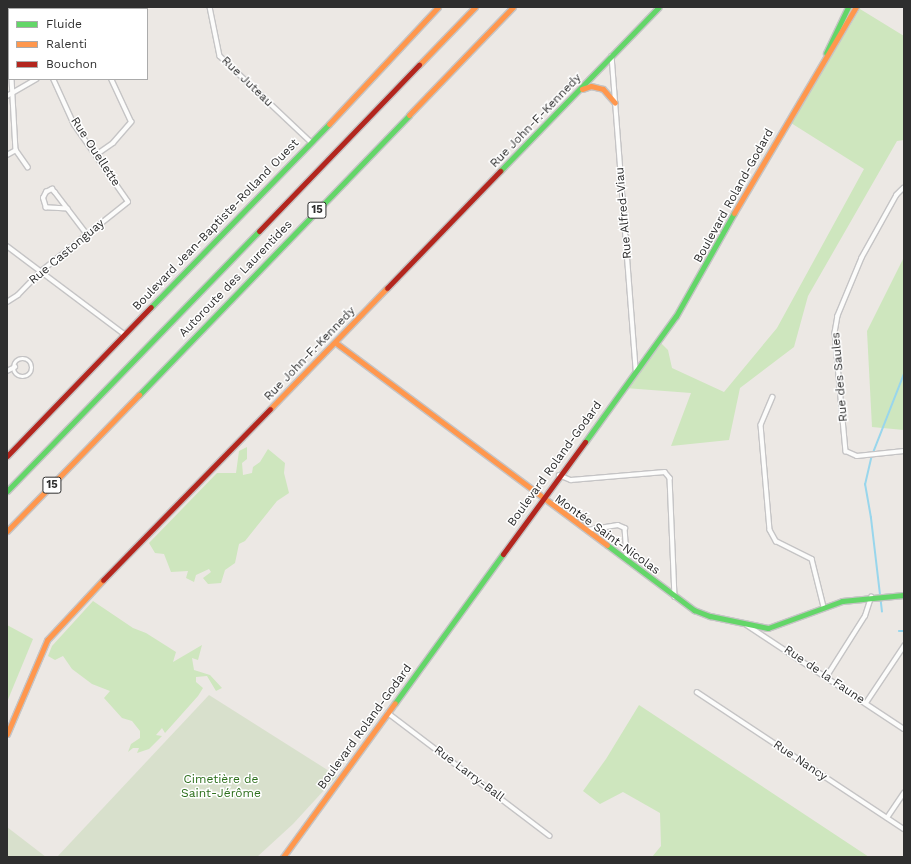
<!DOCTYPE html>
<meta charset="utf-8">
<style>
body{margin:0}
#map{position:relative;width:911px;height:864px;overflow:hidden;background:#ece8e4;font-family:"Work Sans",sans-serif}
div>[style]{position:absolute}
[style*='--x']{left:calc(var(--x)*1px);top:calc(var(--y)*1px);width:calc(var(--w)*1px);rotate:calc(var(--a)*1deg)}
.green>*{inset:0;background:#cee6be}
.cemetery>*{inset:0;background:#d8e0cc}
.stream>*{height:1.5px;margin:-0.75px;padding:0 0.75px;transform-origin:0.75px;border-radius:0.75px;background:#99d6ec}
.roads{filter:drop-shadow(1px 0 #c5c4c5) drop-shadow(-1px 0 #c5c4c5) drop-shadow(0 1px #c5c4c5) drop-shadow(0 -1px #c5c4c5)}
.street>*{height:3.5px;margin:-1.75px;padding:0 1.75px;transform-origin:1.75px;border-radius:1.75px;background:#fcfcfb}
.street>.ring{margin:-1.75px;padding:0;box-sizing:content-box;background:none;border:3.5px solid #fcfcfb;border-radius:50%}
.fast>*{height:5px;margin:-2.5px;padding:0 2.5px;transform-origin:2.5px;border-radius:2.5px;background:#63d668}
.slow>*{height:5px;margin:-2.5px;padding:0 2.5px;transform-origin:2.5px;border-radius:2.5px;background:#ff974d}
.jam>*{height:5px;margin:-2.5px;padding:0 2.5px;transform-origin:2.5px;border-radius:2.5px;background:#b3261e}
span{translate:-50% -50%;white-space:nowrap;text-align:center;line-height:1.15;-webkit-text-stroke:3px #fff;paint-order:stroke}
.shield-label span{padding:1px 3px;background:#fff;border:1px solid;border-radius:3px;-webkit-text-stroke-width:0}
.shield-label{font-size:11px;color:#2e2e2e;font-weight:700}
.street-label{font-size:12px;color:#2e2e2e}
.park-label{font-size:12px;color:#2c6e1b}
.frame{position:absolute;inset:0;border:8px solid #2e2e2e;pointer-events:none}
.legend{position:absolute;left:8px;top:8px;width:140px;height:72px;box-sizing:border-box;background:#fff;border:1px solid #ababab;margin:0;padding:5px 7px;list-style:none;font-size:12px;color:#2e2e2e}
.legend li{display:flex;align-items:center;gap:8px;height:20px}
.legend b{width:20px;border:1px solid #ababab}
</style>
<div id="map">
<div class="green">
<div style="clip-path:polygon(860px 9px,904px 36px,904px 140px,897px 141px,808px 296px,794px 347px,740px 388px,729px 440px,671px 446px,691px 393px,625px 388px,659px 341px,668px 350px,672px 368px,724px 392px,777px 328px,864px 169px,791px 123px)"></div>
<div style="clip-path:polygon(904px 257px,904px 430px,872px 427px,867px 331px)"></div>
<div style="clip-path:polygon(247px 447px,247px 459px,242px 463px,243px 475px,252px 473px,253px 467px,260px 462px,268px 449px,285px 463px,284px 473px,289px 493px,277px 501px,245px 541px,239px 544px,235px 563px,225px 570px,221px 583px,208px 584px,203px 578px,211px 572px,209px 569px,196px 575px,194px 582px,186px 578px,188px 571px,171px 572px,164px 554px,155px 553px,149px 543px,217px 473px,236px 473px,239px 451px)"></div>
<div style="clip-path:polygon(93px 601px,133px 628px,146px 633px,176px 652px,173px 662px,202px 645px,198px 660px,192px 658px,194px 670px,210px 675px,222px 688px,216px 691px,207px 676px,196px 677px,196px 682px,203px 688px,198px 696px,165px 733px,162px 728px,156px 735px,162px 736px,149px 749px,137px 753px,139px 748px,133px 748px,128px 752px,131px 744px,140px 738px,140px 731px,132px 721px,122px 718px,104px 698px,110px 691px,92px 684px,72px 669px,63px 656px,55px 660px,48px 656px,52px 646px)"></div>
<div style="clip-path:polygon(7px 625px,33px 639px,7px 702px)"></div>
<div style="clip-path:polygon(639px 705px,869px 857px,652px 857px,661px 846px,660px 813px,623px 792px,600px 804px,583px 791px,606px 759px)"></div>
</div>
<div class="cemetery">
<div style="clip-path:polygon(209px 695px,337px 776px,293px 824px,257px 857px,57px 857px)"></div>
<div style="clip-path:polygon(7px 827px,46px 857px,7px 857px)"></div>
</div>
<div class="stream">
<div style="--x:882;--y:612;--w:95;--a:-96.7"></div>
<div style="--x:871;--y:518;--w:34;--a:-100"></div>
<div style="--x:865;--y:485;--w:28;--a:-77"></div>
<div style="--x:871;--y:458;--w:90;--a:-68.6"></div>
<div style="--x:899;--y:631;--w:5;--a:0"></div>
</div>
<div class="roads">
<div class="street">
<div style="--x:8;--y:7;--w:18;--a:87"></div>
<div style="--x:210;--y:7;--w:50;--a:78.5"></div>
<div style="--x:220;--y:56;--w:125;--a:43.4"></div>
<div style="--x:612;--y:56;--w:314;--a:85.6"></div>
<div style="--x:12;--y:79;--w:71;--a:86.8"></div>
<div style="--x:16;--y:150;--w:21;--a:55"></div>
<div style="--x:7;--y:96;--w:34;--a:-30"></div>
<div style="--x:7;--y:155;--w:10;--a:-29"></div>
<div style="--x:96;--y:155;--w:21;--a:-35"></div>
<div style="--x:113;--y:143;--w:28;--a:-49"></div>
<div style="--x:131;--y:122;--w:47;--a:-114.9"></div>
<div style="--x:904;--y:188;--w:10;--a:135"></div>
<div style="--x:897;--y:195;--w:72;--a:119.1"></div>
<div style="--x:862;--y:258;--w:63;--a:112.5"></div>
<div style="--x:838;--y:316;--w:17;--a:100"></div>
<div style="--x:835;--y:333;--w:119;--a:84.7"></div>
<div style="--x:846;--y:451;--w:12;--a:24"></div>
<div style="--x:857;--y:456;--w:47;--a:-6.1"></div>
<div style="--x:68;--y:209;--w:22;--a:-177"></div>
<div style="--x:46;--y:208;--w:10;--a:-107"></div>
<div style="--x:43;--y:198;--w:7;--a:-63"></div>
<div style="--x:46;--y:192;--w:7;--a:-27"></div>
<div style="--x:52;--y:189;--w:4;--a:45"></div>
<div style="--x:55;--y:192;--w:53;--a:52.7"></div>
<div style="--x:7;--y:246;--w:146;--a:36.9"></div>
<div style="--x:7;--y:302;--w:13;--a:-32"></div>
<div style="--x:18;--y:295;--w:32;--a:-46"></div>
<div style="--x:40;--y:272;--w:112;--a:-38.5"></div>
<div style="--x:128;--y:202;--w:94;--a:-125"></div>
<div style="--x:74;--y:125;--w:51;--a:-114.5"></div>
<div class="ring" style="left:14px;top:359px;width:14.5px;height:14.5px"></div>
<div style="--x:7;--y:371;--w:9;--a:-27"></div>
<div style="--x:773;--y:397;--w:30;--a:113"></div>
<div style="--x:761;--y:425;--w:105;--a:85.1"></div>
<div style="--x:770;--y:530;--w:13;--a:61"></div>
<div style="--x:776;--y:541;--w:40;--a:26.6"></div>
<div style="--x:812;--y:559;--w:49;--a:76"></div>
<div style="--x:559;--y:475;--w:13;--a:23"></div>
<div style="--x:571;--y:480;--w:94;--a:-4.9"></div>
<div style="--x:665;--y:472;--w:8;--a:50"></div>
<div style="--x:670;--y:478;--w:119;--a:87.6"></div>
<div style="--x:587;--y:530;--w:31;--a:-9"></div>
<div style="--x:618;--y:525;--w:8;--a:23"></div>
<div style="--x:625;--y:528;--w:32;--a:86"></div>
<div style="--x:747;--y:625;--w:188;--a:33.5"></div>
<div style="--x:827;--y:676;--w:71;--a:-57.7"></div>
<div style="--x:865;--y:616;--w:20;--a:-72"></div>
<div style="--x:697;--y:692;--w:248;--a:33.5"></div>
<div style="--x:866;--y:703;--w:69;--a:-56.3"></div>
<div style="--x:388;--y:713;--w:203;--a:37.2"></div>
<div style="--x:887;--y:818;--w:30;--a:-56"></div>
</div>
<div class="fast">
<div style="--x:55;--y:9;--w:4;--a:-27"></div>
<div style="--x:826;--y:53;--w:51;--a:-64.4"></div>
<div style="--x:500;--y:171;--w:228;--a:-45.9"></div>
<div style="--x:151;--y:307;--w:255;--a:-45.8"></div>
<div style="--x:139;--y:395;--w:389;--a:-46"></div>
<div style="--x:585;--y:442;--w:155;--a:-54.2"></div>
<div style="--x:676;--y:316;--w:118;--a:-60.6"></div>
<div style="--x:7;--y:491;--w:362;--a:-45.9"></div>
<div style="--x:607;--y:545;--w:109;--a:36.8"></div>
<div style="--x:694;--y:610;--w:17;--a:21"></div>
<div style="--x:710;--y:616;--w:59;--a:11.7"></div>
<div style="--x:768;--y:628;--w:79;--a:-20"></div>
<div style="--x:842;--y:601;--w:62;--a:-5.5"></div>
<div style="--x:395;--y:703;--w:184;--a:-54.1"></div>
</div>
<div class="slow">
<div style="--x:7;--y:32;--w:2;--a:-27"></div>
<div style="--x:419;--y:65;--w:81;--a:-46"></div>
<div style="--x:582;--y:89;--w:9;--a:-18"></div>
<div style="--x:591;--y:86;--w:12;--a:14"></div>
<div style="--x:603;--y:89;--w:18;--a:49"></div>
<div style="--x:409;--y:115;--w:150;--a:-46.1"></div>
<div style="--x:329;--y:124;--w:160;--a:-47"></div>
<div style="--x:734;--y:213;--w:239;--a:-59.4"></div>
<div style="--x:336;--y:343;--w:338;--a:36.7"></div>
<div style="--x:270;--y:409;--w:168;--a:-46"></div>
<div style="--x:7;--y:531;--w:190;--a:-45.9"></div>
<div style="--x:7;--y:734;--w:102;--a:-66.9"></div>
<div style="--x:47;--y:640;--w:82;--a:-47"></div>
<div style="--x:283;--y:857;--w:190;--a:-54"></div>
</div>
<div class="jam">
<div style="--x:259;--y:231;--w:231;--a:-46.1"></div>
<div style="--x:387;--y:288;--w:163;--a:-46"></div>
<div style="--x:7;--y:456;--w:207;--a:-46"></div>
<div style="--x:503;--y:554;--w:139;--a:-53.8"></div>
<div style="--x:103;--y:580;--w:239;--a:-45.7"></div>
</div>
</div>
<div class="shield-label">
<span style="left:317px;top:210px">15</span>
<span style="left:52px;top:485px">15</span>
</div>
<div class="street-label">
<span style="left:247px;top:82px;rotate:44deg">Rue Juteau</span>
<span style="left:536px;top:121px;rotate:-46deg">Rue John-F.-Kennedy</span>
<span style="left:95px;top:152px;rotate:57deg">Rue Ouellette</span>
<span style="left:734px;top:196px;rotate:-61deg">Boulevard Roland-Godard</span>
<span style="left:624px;top:213px;rotate:-95deg">Rue Alfred-Viau</span>
<span style="left:216px;top:225px;rotate:-46deg">Boulevard Jean-Baptiste-Rolland Ouest</span>
<span style="left:67px;top:252px;rotate:-40deg">Rue Castonguay</span>
<span style="left:236px;top:279px;rotate:-46deg">Autoroute des Laurentides</span>
<span style="left:310px;top:354px;rotate:-46deg">Rue John-F.-Kennedy</span>
<span style="left:840px;top:377px;rotate:-95deg">Rue des Saules</span>
<span style="left:555px;top:464px;rotate:-54deg">Boulevard Roland-Godard</span>
<span style="left:607px;top:535px;rotate:36deg">Montée Saint-Nicolas</span>
<span style="left:824px;top:675px;rotate:34deg">Rue de la Faune</span>
<span style="left:365px;top:727px;rotate:-54deg">Boulevard Roland-Godard</span>
<span style="left:800px;top:761px;rotate:34deg">Rue Nancy</span>
<span style="left:469px;top:774px;rotate:37deg">Rue Larry-Ball</span>
</div>
<div class="park-label">
<span style="left:221px;top:787px">Cimetière de<br>Saint-Jérôme</span>
</div>
<div class="frame"></div>
<ul class="legend">
<li><b style="height:5px;background:#63d668"></b>Fluide</li>
<li><b style="height:5px;background:#ff974d"></b>Ralenti</li>
<li><b style="height:5px;background:#b3261e"></b>Bouchon</li>
</ul>
</div>
